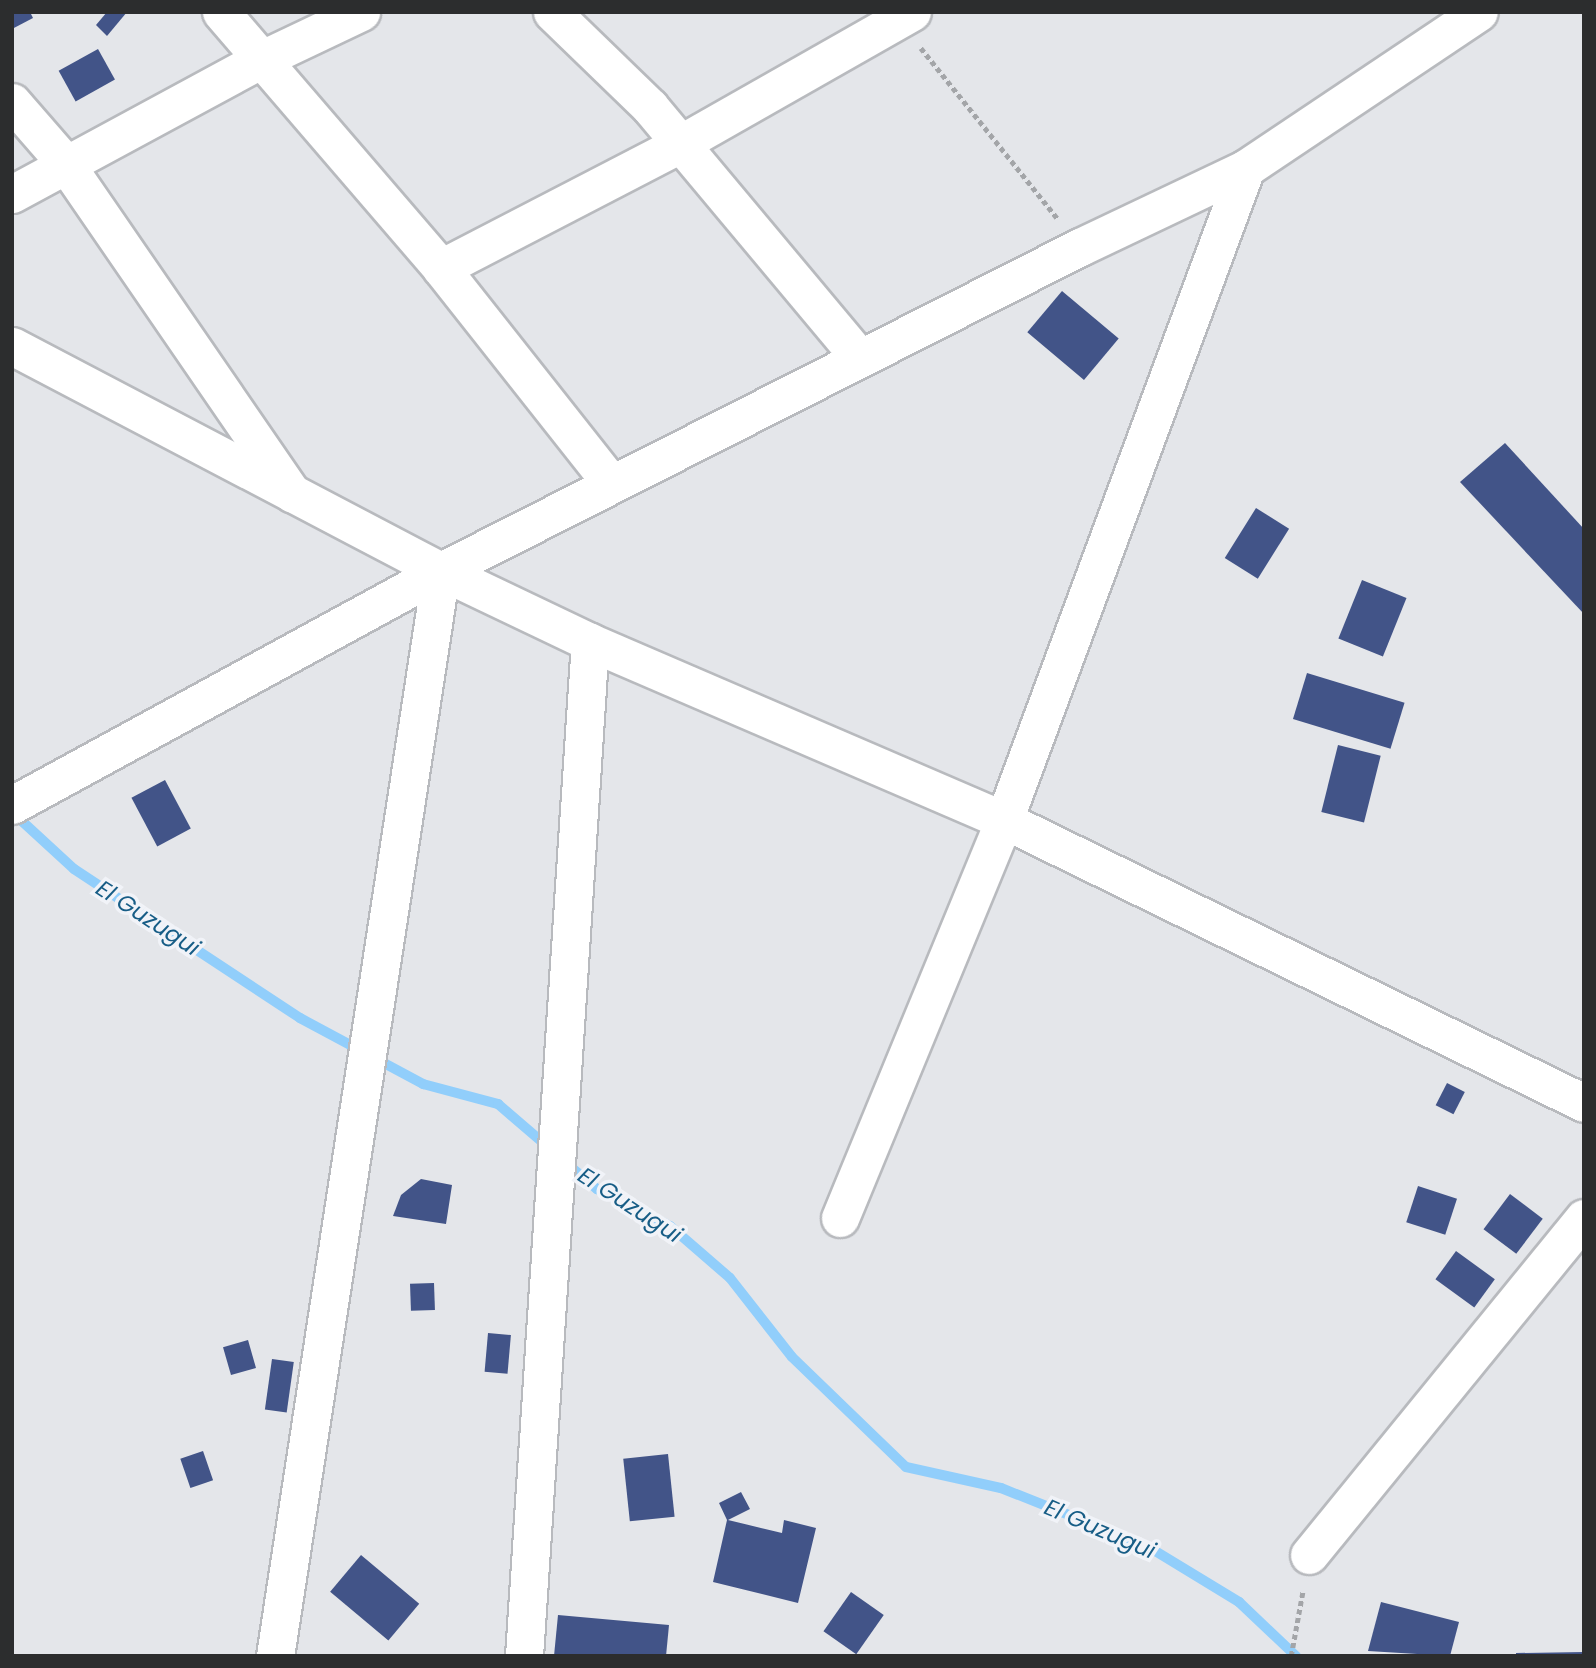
<!DOCTYPE html>
<style>
body{margin:0}
#map{position:relative;width:1596px;height:1668px;overflow:hidden;background:#e4e6ea;font-family:Poppins,sans-serif}
div>[style]{position:absolute}
[style*='--x']{left:calc(var(--x)*1px);top:calc(var(--y)*1px);width:calc(var(--w)*1px);rotate:calc(var(--a)*1deg)}
.stream>*{height:10px;margin:-5px;padding:0 5px;transform-origin:5px;border-radius:5px;background:#91cefb}
.building>*{inset:0;background:#425488;transform-origin:0 0}
.path>*{height:4.5px;margin-top:-2.25px;transform-origin:0;background:repeating-linear-gradient(90deg,#a3a5a8 0 5px,transparent 0 8.5px)}
.roads{filter:drop-shadow(2px 0 #b8babe) drop-shadow(-2px 0 #b8babe) drop-shadow(0 2px #b8babe) drop-shadow(0 -2px #b8babe)}
.street>*{height:37px;margin:-18.5px;padding:0 18.5px;transform-origin:18.5px;border-radius:18.5px;background:#fff}
span{translate:-50% -50%;white-space:nowrap;text-align:center;line-height:1.15;-webkit-text-stroke:7px #f1f3f8;paint-order:stroke}
.water-label{font-size:23px;color:#175d86;font-style:italic}
.frame{position:absolute;inset:0;border:14px solid #2c2d2e;pointer-events:none}
</style>
<div id="map">
<div class="stream">
<div style="--x:12;--y:812;--w:84;--a:42.6"></div>
<div style="--x:74;--y:869;--w:271;--a:33.4"></div>
<div style="--x:300;--y:1018;--w:140;--a:28.2"></div>
<div style="--x:423;--y:1084;--w:78;--a:14.9"></div>
<div style="--x:498;--y:1104;--w:66;--a:40.7"></div>
<div style="--x:565;--y:1162;--w:42;--a:40.2"></div>
<div style="--x:597;--y:1189;--w:82;--a:26.9"></div>
<div style="--x:670;--y:1226;--w:79;--a:40.9"></div>
<div style="--x:730;--y:1278;--w:100;--a:51.9"></div>
<div style="--x:792;--y:1357;--w:158;--a:44"></div>
<div style="--x:906;--y:1467;--w:97;--a:12.5"></div>
<div style="--x:1001;--y:1488;--w:157;--a:21.7"></div>
<div style="--x:1147;--y:1546;--w:108;--a:31.3"></div>
<div style="--x:1239;--y:1602;--w:79;--a:43.5"></div>
</div>
<div class="building">
<div style="clip-path:polygon(12px 12px,30px 12px,33px 18px,12px 29px)"></div>
<div style="clip-path:polygon(107px 12px,127px 12px,107px 36px,96px 25px)"></div>
<div style="left:98px;top:49px;width:35px;height:45px;rotate:61deg"></div>
<div style="left:1062px;top:291px;width:74px;height:54px;rotate:40deg"></div>
<div style="clip-path:polygon(1505px 443px,1584px 529px,1584px 614px,1460px 482px)"></div>
<div style="left:1256px;top:508px;width:39px;height:59px;rotate:32deg"></div>
<div style="left:1362px;top:580px;width:48px;height:63px;rotate:22deg"></div>
<div style="left:1307px;top:673px;width:102px;height:48px;rotate:17deg"></div>
<div style="left:1338px;top:745px;width:44px;height:69px;rotate:14deg"></div>
<div style="left:165px;top:780px;width:55px;height:38px;rotate:62deg"></div>
<div style="left:1447px;top:1083px;width:20px;height:25px;rotate:27deg"></div>
<div style="clip-path:polygon(421px 1179px,452px 1185px,446px 1224px,393px 1216px,401px 1195px)"></div>
<div style="left:1418px;top:1186px;width:41px;height:38px;rotate:18deg"></div>
<div style="left:1510px;top:1194px;width:41px;height:44px;rotate:37deg"></div>
<div style="left:1456px;top:1251px;width:48px;height:35px;rotate:36deg"></div>
<div style="left:434px;top:1283px;width:27px;height:24px;rotate:88deg"></div>
<div style="left:488px;top:1333px;width:23px;height:39px;rotate:5deg"></div>
<div style="left:248px;top:1340px;width:29px;height:26px;rotate:74deg"></div>
<div style="left:272px;top:1359px;width:22px;height:51px;rotate:8deg"></div>
<div style="left:203px;top:1451px;width:31px;height:24px;rotate:71deg"></div>
<div style="left:668px;top:1454px;width:63px;height:45px;rotate:84deg"></div>
<div style="clip-path:polygon(741px 1492px,750px 1509px,728px 1520px,782px 1533px,784px 1520px,816px 1528px,798px 1603px,713px 1582px,727px 1520px,719px 1503px)"></div>
<div style="left:361px;top:1555px;width:76px;height:48px;rotate:40deg"></div>
<div style="left:851px;top:1592px;width:40px;height:48px;rotate:35deg"></div>
<div style="clip-path:polygon(1381px 1602px,1459px 1622px,1450px 1656px,1368px 1651px)"></div>
<div style="clip-path:polygon(558px 1615px,669px 1625px,666px 1656px,554px 1656px)"></div>
<div style="clip-path:polygon(1584px 1652px,1584px 1656px,1516px 1656px,1516px 1653px)"></div>
</div>
<div class="path">
<div style="--x:921;--y:48;--w:219;--a:51.3"></div>
<div style="--x:1291;--y:1656;--w:67;--a:-79.7"></div>
</div>
<div class="roads">
<div class="street">
<div style="--x:221;--y:12;--w:338;--a:49.3"></div>
<div style="--x:441;--y:268;--w:274;--a:51.7"></div>
<div style="--x:552;--y:12;--w:136;--a:44.1"></div>
<div style="--x:650;--y:107;--w:327;--a:50.1"></div>
<div style="--x:12;--y:102;--w:81;--a:49"></div>
<div style="--x:65;--y:163;--w:401;--a:55.5"></div>
<div style="--x:12;--y:194;--w:282;--a:-28.4"></div>
<div style="--x:260;--y:60;--w:112;--a:-25.4"></div>
<div style="--x:441;--y:268;--w:267;--a:-27.4"></div>
<div style="--x:678;--y:145;--w:269;--a:-29.6"></div>
<div style="--x:12;--y:346;--w:484;--a:27.7"></div>
<div style="--x:441;--y:571;--w:165;--a:25.5"></div>
<div style="--x:590;--y:642;--w:451;--a:23.3"></div>
<div style="--x:1004;--y:820;--w:645;--a:26.01"></div>
<div style="--x:12;--y:805;--w:489;--a:-28.6"></div>
<div style="--x:441;--y:571;--w:716;--a:-26.89"></div>
<div style="--x:1080;--y:247;--w:184;--a:-25.4"></div>
<div style="--x:1246;--y:168;--w:280;--a:-33.8"></div>
<div style="--x:840;--y:1218;--w:430;--a:-67.6"></div>
<div style="--x:1004;--y:820;--w:695;--a:-69.64"></div>
<div style="--x:1309;--y:1555;--w:435;--a:-50.8"></div>
<div style="--x:275;--y:1656;--w:1098;--a:-81.3"></div>
<div style="--x:524;--y:1656;--w:1016;--a:-86.28"></div>
</div>
</div>
<div class="water-label">
<span style="left:148px;top:918px;rotate:33deg">El Guzugui</span>
<span style="left:630px;top:1205px;rotate:33deg">El Guzugui</span>
<span style="left:1100px;top:1529px;rotate:23deg">El Guzugui</span>
</div>
<div class="frame"></div>
</div>
